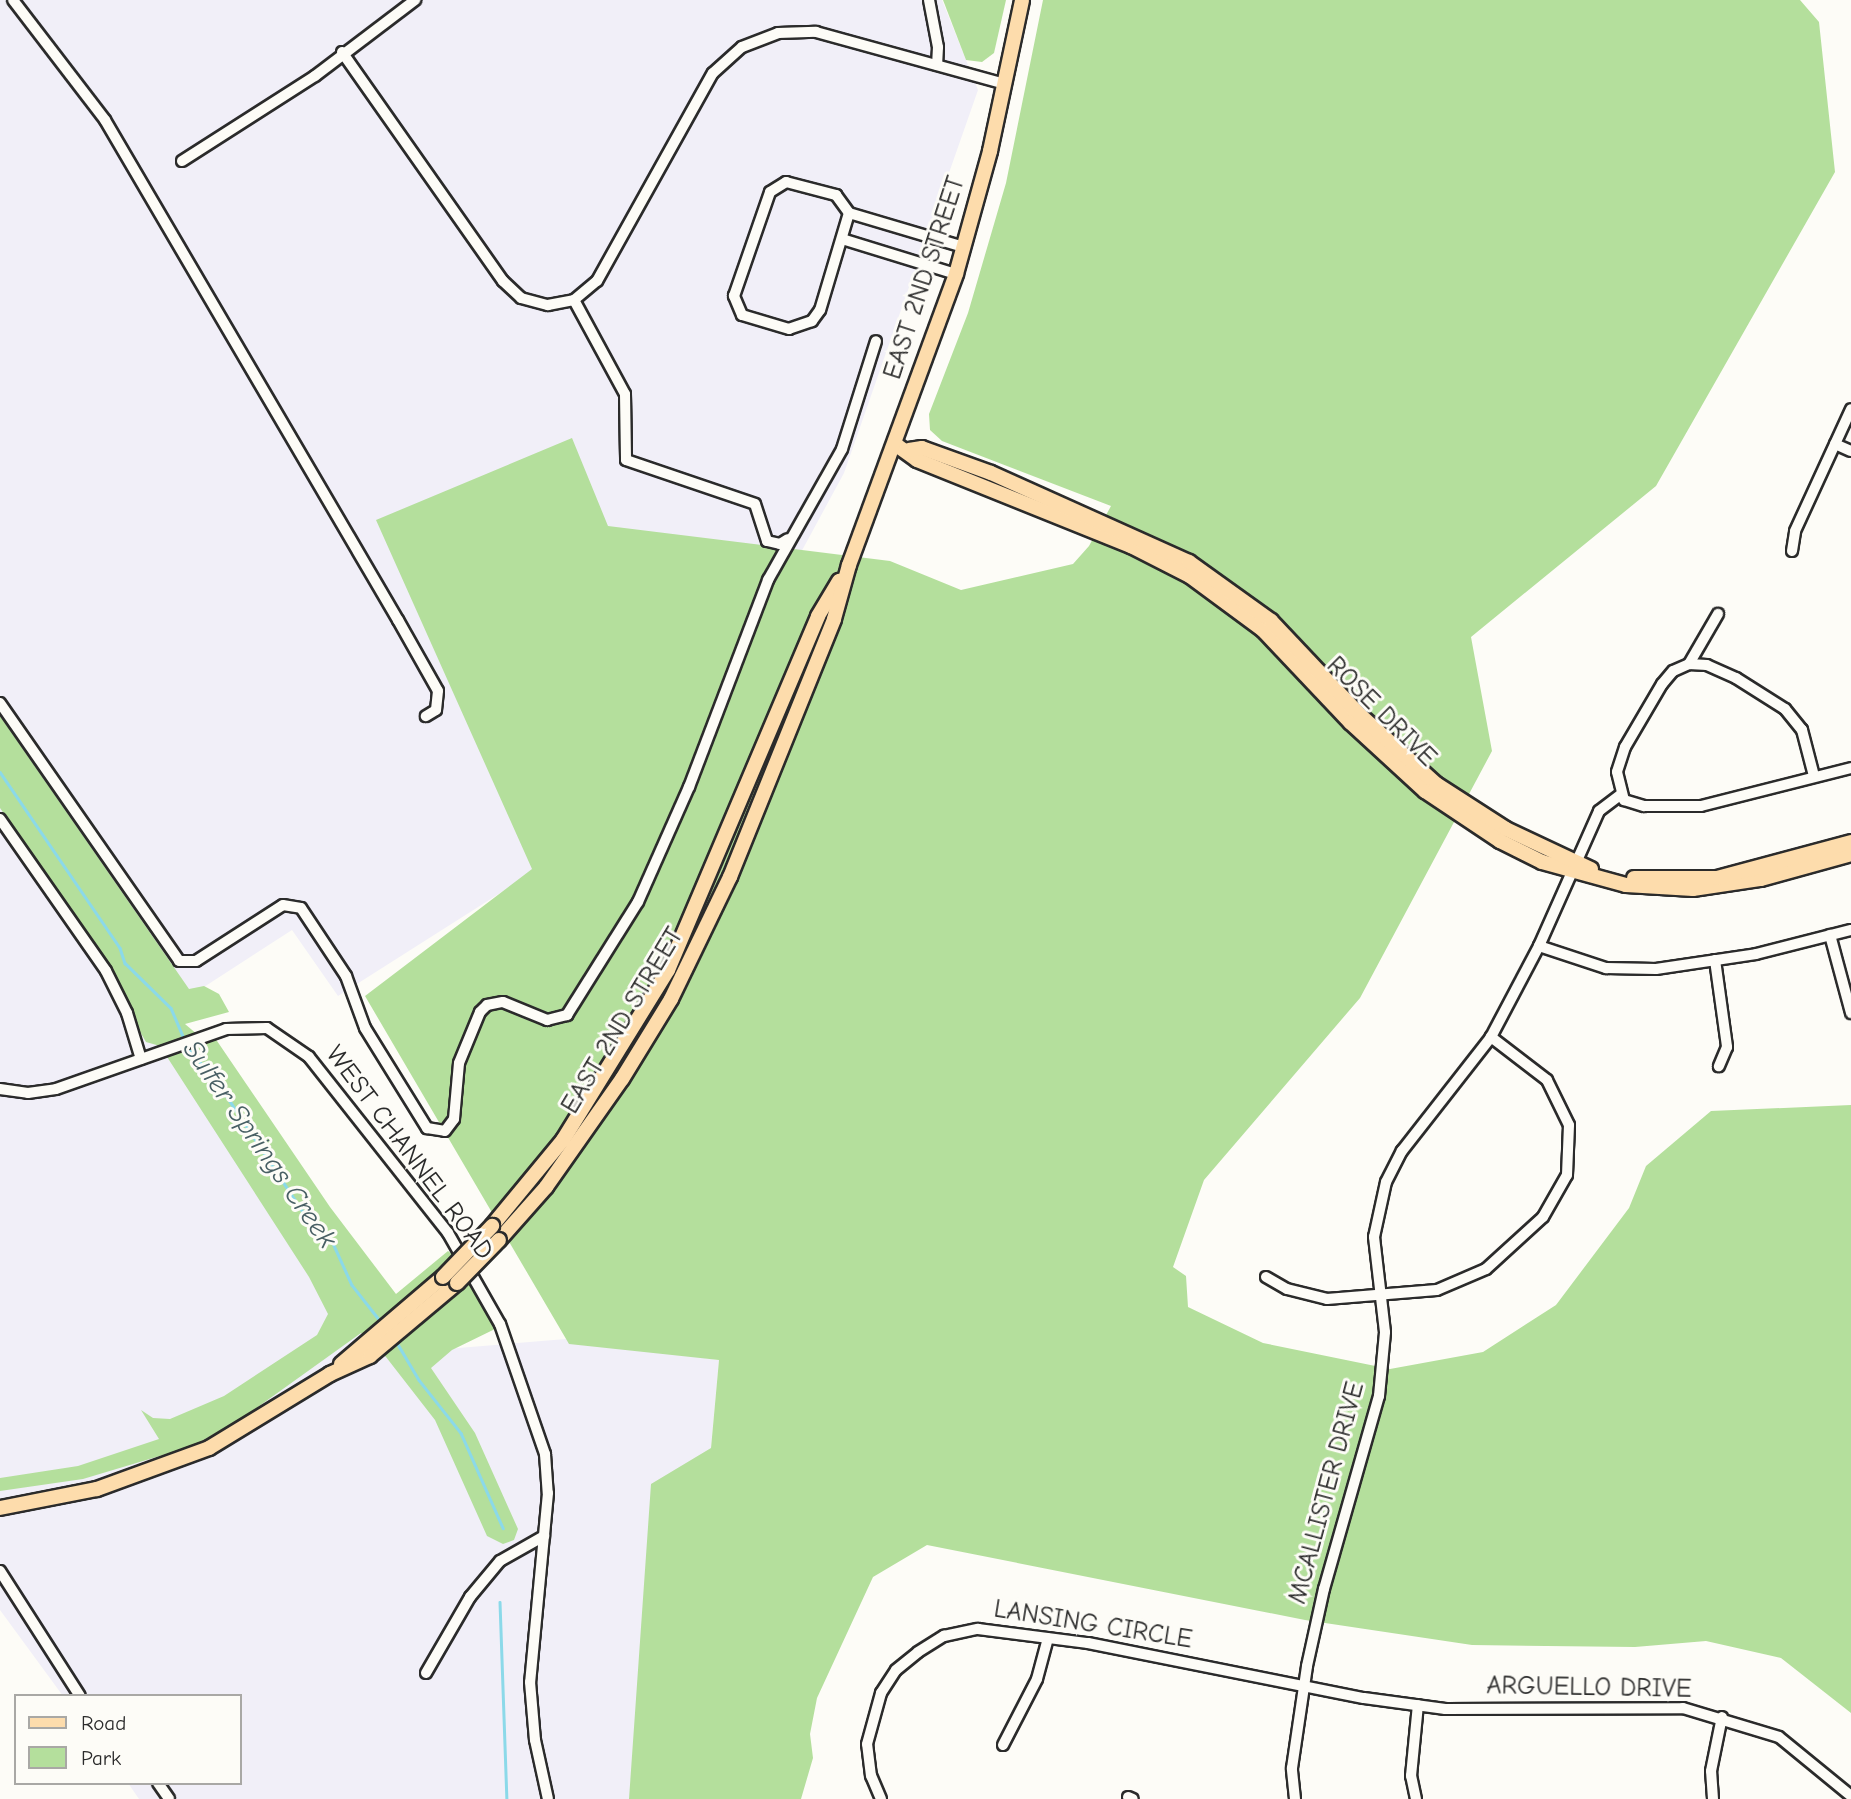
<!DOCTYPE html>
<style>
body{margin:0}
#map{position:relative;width:1851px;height:1799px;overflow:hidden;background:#fdfcf7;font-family:"Comic Neue",sans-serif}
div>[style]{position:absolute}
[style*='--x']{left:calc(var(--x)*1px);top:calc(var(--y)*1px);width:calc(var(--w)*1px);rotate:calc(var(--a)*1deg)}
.built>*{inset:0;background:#f1eff8}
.green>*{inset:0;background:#b4df9c}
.stream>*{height:2.5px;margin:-1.25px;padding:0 1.25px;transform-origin:1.25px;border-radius:1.25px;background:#8bd9e9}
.roads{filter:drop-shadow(2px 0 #2b2b2b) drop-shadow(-2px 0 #2b2b2b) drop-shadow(0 2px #2b2b2b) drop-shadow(0 -2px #2b2b2b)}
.minor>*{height:10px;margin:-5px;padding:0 5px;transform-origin:5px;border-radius:5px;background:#fdfcf7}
.major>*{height:14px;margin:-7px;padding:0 7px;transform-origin:7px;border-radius:7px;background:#fddcac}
.bridges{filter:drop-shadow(2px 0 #2b2b2b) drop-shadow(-2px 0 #2b2b2b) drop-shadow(0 2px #2b2b2b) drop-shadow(0 -2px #2b2b2b)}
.major-bridge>*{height:14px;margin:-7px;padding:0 7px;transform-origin:7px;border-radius:7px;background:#fddcac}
span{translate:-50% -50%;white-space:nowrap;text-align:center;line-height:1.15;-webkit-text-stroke:6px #fdfcf7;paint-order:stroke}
.street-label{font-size:26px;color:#2b2b2b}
.water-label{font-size:28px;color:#485f64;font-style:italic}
.legend{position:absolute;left:14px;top:1694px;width:228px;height:91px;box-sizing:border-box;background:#fdfcf7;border:2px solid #a9a8a5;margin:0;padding:9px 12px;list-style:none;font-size:21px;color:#2b2b2b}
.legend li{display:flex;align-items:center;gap:14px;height:35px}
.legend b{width:35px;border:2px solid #a9a8a5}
</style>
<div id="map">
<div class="built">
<div style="clip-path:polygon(0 0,942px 0,978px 90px,844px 473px,760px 628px,541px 867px,338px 996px,292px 930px,187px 998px,0 730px)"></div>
<div style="clip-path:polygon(0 759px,410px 1352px,566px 1339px,719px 1360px,711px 1448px,629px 1799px,139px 1799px,128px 1783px,240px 1783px,240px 1696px,63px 1696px,0 1610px)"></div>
</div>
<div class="green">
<div style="clip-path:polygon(943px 0,1006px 0,994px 53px,982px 62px,966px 60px)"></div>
<div style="clip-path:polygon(1043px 0,1800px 0,1819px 22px,1835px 172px,1656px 486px,1471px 637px,1492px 751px,1360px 998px,1204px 1180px,1173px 1267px,1186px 1276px,1188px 1307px,1263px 1343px,1390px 1369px,1483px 1352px,1556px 1305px,1629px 1208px,1646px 1166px,1711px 1111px,1851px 1105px,1851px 1713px,1781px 1658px,1706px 1641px,1635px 1647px,1472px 1645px,1305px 1620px,927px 1545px,873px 1577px,817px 1698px,810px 1734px,813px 1758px,801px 1799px,629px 1799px,651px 1484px,711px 1448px,719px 1360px,569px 1344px,365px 996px,532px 869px,376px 520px,572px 438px,608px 526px,890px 561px,961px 590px,1073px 564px,1089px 546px,1111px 506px,942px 441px,930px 430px,929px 414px,968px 313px,1006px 183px)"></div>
<div style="clip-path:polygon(0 716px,189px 989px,204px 986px,219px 994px,229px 1012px,185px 1024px,205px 1041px,215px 1038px,330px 1207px,396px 1294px,448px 1251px,454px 1256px,495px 1329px,452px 1350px,431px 1368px,475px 1433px,518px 1529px,514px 1540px,503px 1544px,487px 1536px,435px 1420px,386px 1357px,361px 1333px,244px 1417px,193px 1446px,83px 1479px,0 1491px,0 1478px,78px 1466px,159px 1439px,141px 1410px,153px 1418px,170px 1419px,224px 1396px,317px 1335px,328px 1314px,309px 1277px,160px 1046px,146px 1042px,139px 1030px,118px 979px,0 808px)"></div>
</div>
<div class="stream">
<div style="--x:0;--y:772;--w:213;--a:55.7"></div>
<div style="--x:120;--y:948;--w:16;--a:72"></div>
<div style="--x:125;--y:963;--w:64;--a:44.4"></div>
<div style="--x:171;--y:1008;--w:36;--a:67"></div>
<div style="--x:187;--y:1047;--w:48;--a:49.3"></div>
<div style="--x:218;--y:1083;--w:154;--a:56.6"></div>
<div style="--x:303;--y:1212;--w:41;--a:45"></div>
<div style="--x:332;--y:1241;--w:48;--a:65.6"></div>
<div style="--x:352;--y:1285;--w:47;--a:51.9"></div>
<div style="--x:396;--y:1341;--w:45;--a:59.5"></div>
<div style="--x:419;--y:1380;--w:68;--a:51.6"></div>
<div style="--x:461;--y:1433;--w:104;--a:66.1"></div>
<div style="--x:500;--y:1602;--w:197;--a:88"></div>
</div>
<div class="roads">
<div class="minor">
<div style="--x:13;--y:0;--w:151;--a:52.5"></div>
<div style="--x:105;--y:120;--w:580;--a:59.63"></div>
<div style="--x:398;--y:620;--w:81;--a:60.6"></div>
<div style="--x:438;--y:691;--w:19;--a:96"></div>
<div style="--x:436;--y:710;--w:12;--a:149"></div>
<div style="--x:929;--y:0;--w:48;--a:79.2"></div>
<div style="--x:938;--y:47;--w:18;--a:93"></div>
<div style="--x:342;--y:52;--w:280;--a:54.9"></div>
<div style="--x:503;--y:281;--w:25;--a:43"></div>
<div style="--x:521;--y:298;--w:28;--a:15"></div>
<div style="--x:548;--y:305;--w:26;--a:-11"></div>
<div style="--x:574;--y:300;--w:30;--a:-40"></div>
<div style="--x:597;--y:281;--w:238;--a:-60.9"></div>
<div style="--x:713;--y:73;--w:39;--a:-42"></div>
<div style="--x:742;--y:47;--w:39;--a:-21"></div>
<div style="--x:778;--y:33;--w:38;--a:-2"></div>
<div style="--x:816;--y:32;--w:196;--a:15.4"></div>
<div style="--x:182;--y:161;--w:158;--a:-32.6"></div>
<div style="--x:315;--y:76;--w:126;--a:-37.2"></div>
<div style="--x:786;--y:182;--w:52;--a:14.6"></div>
<div style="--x:836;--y:195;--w:22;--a:54"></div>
<div style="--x:849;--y:213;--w:101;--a:106.6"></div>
<div style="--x:820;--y:310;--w:14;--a:126"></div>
<div style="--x:812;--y:321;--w:24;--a:161"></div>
<div style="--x:789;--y:329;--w:49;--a:-163.4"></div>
<div style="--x:742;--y:315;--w:21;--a:-113"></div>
<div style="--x:734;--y:296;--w:110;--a:-70.9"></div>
<div style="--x:770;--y:192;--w:19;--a:-32"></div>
<div style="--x:849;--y:213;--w:120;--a:16.5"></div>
<div style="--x:842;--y:239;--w:119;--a:17.1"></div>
<div style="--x:574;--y:300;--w:107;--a:61.5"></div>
<div style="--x:625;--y:394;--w:66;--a:89.1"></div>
<div style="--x:626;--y:460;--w:136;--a:18.8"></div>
<div style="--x:755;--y:504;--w:39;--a:72"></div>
<div style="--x:767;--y:541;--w:13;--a:13"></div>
<div style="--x:780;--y:544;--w:9;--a:-32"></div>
<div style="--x:1835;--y:444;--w:17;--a:24"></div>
<div style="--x:1792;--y:551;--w:20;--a:-81"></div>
<div style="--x:1795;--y:531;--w:134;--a:-65.3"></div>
<div style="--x:1689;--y:664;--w:58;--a:-59.9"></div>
<div style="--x:0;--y:703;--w:314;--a:55.2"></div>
<div style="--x:179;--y:961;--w:17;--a:0"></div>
<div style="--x:196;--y:961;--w:103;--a:-32.8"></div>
<div style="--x:283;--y:905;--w:18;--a:9"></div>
<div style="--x:301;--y:908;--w:82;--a:56.5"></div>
<div style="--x:346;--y:976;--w:55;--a:69.9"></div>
<div style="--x:365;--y:1028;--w:118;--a:58.2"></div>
<div style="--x:427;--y:1128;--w:18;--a:9"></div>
<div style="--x:445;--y:1131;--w:15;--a:-53"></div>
<div style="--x:454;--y:1119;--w:56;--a:-84.9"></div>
<div style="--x:459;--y:1063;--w:55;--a:-67.6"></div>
<div style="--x:480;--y:1012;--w:10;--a:-45"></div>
<div style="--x:487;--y:1005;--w:16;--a:-11"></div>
<div style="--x:503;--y:1002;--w:48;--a:22.2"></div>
<div style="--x:547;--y:1020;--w:21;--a:-14"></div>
<div style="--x:567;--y:1015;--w:133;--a:-57.9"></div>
<div style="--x:638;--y:902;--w:126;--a:-66.1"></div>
<div style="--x:689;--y:787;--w:222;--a:-69.1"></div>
<div style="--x:768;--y:580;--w:150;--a:-60.5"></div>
<div style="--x:842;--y:449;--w:113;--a:-72.5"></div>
<div style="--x:1814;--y:776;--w:48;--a:-104.6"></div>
<div style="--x:1802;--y:730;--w:27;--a:-129"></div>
<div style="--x:1785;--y:709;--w:58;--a:-147.7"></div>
<div style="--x:1736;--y:678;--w:32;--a:-156"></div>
<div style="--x:1707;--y:665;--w:18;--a:-177"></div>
<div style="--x:1689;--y:664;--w:17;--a:156"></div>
<div style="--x:1673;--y:671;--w:17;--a:130"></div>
<div style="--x:1662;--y:684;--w:73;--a:120.4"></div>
<div style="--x:1625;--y:747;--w:26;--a:108"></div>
<div style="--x:1617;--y:772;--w:29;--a:76"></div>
<div style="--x:1624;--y:800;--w:21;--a:17"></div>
<div style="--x:1644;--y:806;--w:57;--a:0"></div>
<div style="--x:1701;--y:806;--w:155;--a:-14.2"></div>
<div style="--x:0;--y:819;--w:185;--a:55.1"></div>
<div style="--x:106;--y:971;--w:47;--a:63.4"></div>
<div style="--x:127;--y:1013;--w:48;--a:73.1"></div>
<div style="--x:1830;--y:935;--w:81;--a:74.9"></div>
<div style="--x:1539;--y:946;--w:71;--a:18.2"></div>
<div style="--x:1606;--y:968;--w:50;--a:1.1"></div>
<div style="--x:1656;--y:969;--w:101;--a:-8.5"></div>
<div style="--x:1756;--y:954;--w:98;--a:-14.2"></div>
<div style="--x:1715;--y:960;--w:88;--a:82.1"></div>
<div style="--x:1727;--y:1047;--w:21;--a:113"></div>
<div style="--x:0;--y:1089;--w:28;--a:8"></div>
<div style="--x:28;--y:1093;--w:28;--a:-8"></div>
<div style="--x:56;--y:1089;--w:180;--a:-19.4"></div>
<div style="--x:226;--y:1029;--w:41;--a:-1.4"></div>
<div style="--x:267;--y:1028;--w:51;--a:34.6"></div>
<div style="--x:309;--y:1057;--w:224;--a:51.7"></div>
<div style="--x:448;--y:1233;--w:105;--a:60.3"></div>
<div style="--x:500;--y:1324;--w:138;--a:70.9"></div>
<div style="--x:545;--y:1454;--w:39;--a:86"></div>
<div style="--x:548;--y:1493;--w:190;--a:95.4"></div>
<div style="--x:530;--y:1682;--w:58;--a:85.1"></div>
<div style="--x:535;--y:1740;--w:60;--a:77.6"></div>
<div style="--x:1266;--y:1277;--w:24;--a:30"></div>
<div style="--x:1287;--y:1289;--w:41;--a:14"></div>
<div style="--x:1327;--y:1299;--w:110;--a:-4.7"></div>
<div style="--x:1437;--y:1290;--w:53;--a:-23.2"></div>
<div style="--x:1486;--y:1269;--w:77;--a:-42.4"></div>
<div style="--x:1543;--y:1217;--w:48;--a:-60.3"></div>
<div style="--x:1567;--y:1175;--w:50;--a:-87.7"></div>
<div style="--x:1569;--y:1125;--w:50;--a:-116.1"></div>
<div style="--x:1547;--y:1080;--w:71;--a:-142.5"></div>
<div style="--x:0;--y:1571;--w:148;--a:57.4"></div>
<div style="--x:426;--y:1673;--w:88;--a:-59.9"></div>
<div style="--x:470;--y:1597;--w:47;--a:-50.2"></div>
<div style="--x:500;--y:1561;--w:51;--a:-29.6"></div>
<div style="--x:1003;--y:1745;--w:74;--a:-62.7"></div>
<div style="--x:1037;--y:1679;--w:42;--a:-75"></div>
<div style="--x:158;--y:1783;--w:19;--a:55"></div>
<div style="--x:1128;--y:1797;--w:5;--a:22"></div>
<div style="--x:881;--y:1799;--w:25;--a:-113"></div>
<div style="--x:871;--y:1776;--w:32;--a:-97"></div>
<div style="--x:867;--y:1744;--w:53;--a:-74.6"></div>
<div style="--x:881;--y:1693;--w:27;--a:-57"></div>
<div style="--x:896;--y:1670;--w:28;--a:-39"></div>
<div style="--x:918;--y:1652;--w:31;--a:-32"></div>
<div style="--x:944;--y:1636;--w:35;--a:-12"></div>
<div style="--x:978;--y:1629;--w:111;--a:7.3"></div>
<div style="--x:1088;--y:1643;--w:281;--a:11.3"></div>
<div style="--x:1364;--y:1698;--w:82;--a:7.7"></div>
<div style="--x:1445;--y:1709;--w:238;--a:-0.2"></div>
<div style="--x:1683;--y:1708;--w:100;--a:16.8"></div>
<div style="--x:1779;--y:1737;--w:93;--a:39.3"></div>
<div style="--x:1295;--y:1799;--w:31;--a:-96"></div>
<div style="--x:1292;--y:1768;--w:103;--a:-81.6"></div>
<div style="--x:1307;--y:1666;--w:79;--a:-77.6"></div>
<div style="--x:1324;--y:1589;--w:201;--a:-74.1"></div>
<div style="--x:1379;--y:1396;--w:64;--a:-84.6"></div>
<div style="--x:1385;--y:1332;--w:96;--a:-96.6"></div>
<div style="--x:1374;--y:1237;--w:56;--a:-77.7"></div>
<div style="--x:1386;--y:1182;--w:35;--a:-63"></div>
<div style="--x:1402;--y:1151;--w:145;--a:-52"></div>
<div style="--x:1491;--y:1037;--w:103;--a:-62.2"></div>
<div style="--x:1539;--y:946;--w:148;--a:-66"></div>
<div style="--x:1599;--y:811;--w:26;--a:-37"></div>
<div style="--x:1416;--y:1799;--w:24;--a:-102"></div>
<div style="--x:1411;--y:1776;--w:71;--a:-84.4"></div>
<div style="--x:1713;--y:1799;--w:28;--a:-94"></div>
<div style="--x:1711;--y:1771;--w:55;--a:-78.5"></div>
</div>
<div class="major">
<div style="--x:895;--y:444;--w:27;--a:36"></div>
<div style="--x:917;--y:460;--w:231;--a:21.9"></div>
<div style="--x:1131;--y:546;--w:66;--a:27"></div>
<div style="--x:1190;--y:576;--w:91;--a:36.5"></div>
<div style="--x:1263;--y:630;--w:127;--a:46.6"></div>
<div style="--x:1350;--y:722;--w:102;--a:42.6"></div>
<div style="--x:1425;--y:791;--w:90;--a:33.7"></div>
<div style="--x:1500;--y:841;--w:47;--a:26.6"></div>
<div style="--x:1542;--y:862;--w:87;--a:15.3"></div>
<div style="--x:1626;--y:885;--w:67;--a:3.4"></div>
<div style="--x:1693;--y:889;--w:69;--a:-8.4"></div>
<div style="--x:1761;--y:879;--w:93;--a:-15.5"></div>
<div style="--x:909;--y:450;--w:13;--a:-9"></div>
<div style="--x:922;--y:448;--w:73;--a:19.9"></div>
<div style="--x:991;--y:473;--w:217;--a:24.2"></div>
<div style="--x:1189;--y:562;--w:101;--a:35.7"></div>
<div style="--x:1271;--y:621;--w:129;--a:46.6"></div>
<div style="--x:1360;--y:715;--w:103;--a:42.2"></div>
<div style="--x:1436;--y:784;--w:83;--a:32.7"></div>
<div style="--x:1506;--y:829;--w:94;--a:25.2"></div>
<div style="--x:1634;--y:878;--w:83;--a:0"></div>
<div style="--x:1717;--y:878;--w:139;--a:-15"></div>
<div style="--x:492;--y:1226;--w:112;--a:-50.5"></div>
<div style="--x:563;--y:1140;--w:200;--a:-58.3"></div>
<div style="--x:668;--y:970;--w:384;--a:-67"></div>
<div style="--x:818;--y:616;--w:41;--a:-59"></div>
<div style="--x:499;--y:1240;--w:71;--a:-48.4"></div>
<div style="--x:546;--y:1187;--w:132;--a:-54.9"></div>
<div style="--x:622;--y:1079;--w:94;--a:-58.5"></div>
<div style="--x:671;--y:999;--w:136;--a:-64.2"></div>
<div style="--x:730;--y:877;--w:278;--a:-68"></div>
<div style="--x:834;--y:619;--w:56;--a:-74.5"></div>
<div style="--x:849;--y:565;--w:310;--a:-69.8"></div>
<div style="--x:956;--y:274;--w:128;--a:-74.5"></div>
<div style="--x:990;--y:151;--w:154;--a:-78"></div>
<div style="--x:341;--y:1364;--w:134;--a:-40.5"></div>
<div style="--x:0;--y:1508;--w:99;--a:-11.1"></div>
<div style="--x:97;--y:1489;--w:119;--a:-20.1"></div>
<div style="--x:209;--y:1448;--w:142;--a:-31.4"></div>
<div style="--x:330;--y:1374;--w:44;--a:-24.2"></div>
<div style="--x:370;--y:1356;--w:114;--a:-40"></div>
</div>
</div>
<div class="bridges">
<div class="major-bridge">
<div style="--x:443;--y:1277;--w:71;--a:-46.1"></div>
<div style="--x:457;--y:1283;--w:60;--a:-45.7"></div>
</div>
</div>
<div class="street-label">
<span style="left:925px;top:278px;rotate:-72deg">EAST 2ND STREET</span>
<span style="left:1381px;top:712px;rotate:45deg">ROSE DRIVE</span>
<span style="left:623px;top:1021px;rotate:-59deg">EAST 2ND STREET</span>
<span style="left:409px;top:1153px;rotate:53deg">WEST CHANNEL ROAD</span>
<span style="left:1327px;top:1493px;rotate:-75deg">MCALLISTER DRIVE</span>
<span style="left:1093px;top:1625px;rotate:9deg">LANSING CIRCLE</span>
<span style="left:1589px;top:1688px;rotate:1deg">ARGUELLO DRIVE</span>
</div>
<div class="water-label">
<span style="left:260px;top:1144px;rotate:55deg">Sulfer Springs Creek</span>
</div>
<ul class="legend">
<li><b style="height:9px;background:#fddcac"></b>Road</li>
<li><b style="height:19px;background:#b4df9c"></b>Park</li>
</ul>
</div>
